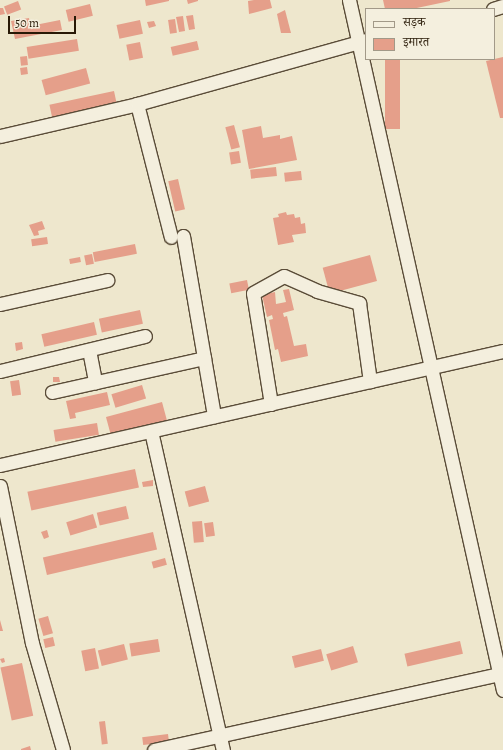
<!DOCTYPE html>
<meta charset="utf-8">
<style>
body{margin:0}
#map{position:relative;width:503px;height:750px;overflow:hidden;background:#eee7cd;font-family:Alegreya,"Noto Serif Devanagari",serif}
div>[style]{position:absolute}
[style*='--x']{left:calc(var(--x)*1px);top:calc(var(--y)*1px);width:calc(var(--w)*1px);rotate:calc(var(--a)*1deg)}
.building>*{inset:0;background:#e59f8a;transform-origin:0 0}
.roads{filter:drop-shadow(1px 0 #5a4c38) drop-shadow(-1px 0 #5a4c38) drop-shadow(0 1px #5a4c38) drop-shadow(0 -1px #5a4c38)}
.minor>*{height:13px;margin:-6.5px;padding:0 6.5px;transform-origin:6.5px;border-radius:6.5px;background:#f4efde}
span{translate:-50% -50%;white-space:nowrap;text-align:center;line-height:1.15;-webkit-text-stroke:4px #f4efde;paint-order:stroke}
.legend{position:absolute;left:365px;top:8px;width:130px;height:52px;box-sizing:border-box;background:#f4efde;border:1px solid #a29988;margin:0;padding:5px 7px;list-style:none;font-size:12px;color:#281906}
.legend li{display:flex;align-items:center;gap:8px;height:20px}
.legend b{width:20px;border:1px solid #a29988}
.scale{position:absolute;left:8px;top:16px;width:68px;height:18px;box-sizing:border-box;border:2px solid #281906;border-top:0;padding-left:5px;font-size:12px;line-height:14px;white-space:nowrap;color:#281906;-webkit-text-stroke:3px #f4efde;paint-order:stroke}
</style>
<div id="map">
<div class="building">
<div style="clip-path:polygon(145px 0,169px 0,169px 1px,146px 6px)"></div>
<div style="clip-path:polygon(187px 0,198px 0,198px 1px,188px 4px)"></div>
<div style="clip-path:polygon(254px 0,270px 0,272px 8px,249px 14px,248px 1px)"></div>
<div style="clip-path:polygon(383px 0,450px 0,450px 1px,412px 9px,385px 9px)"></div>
<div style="left:18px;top:1px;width:9px;height:15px;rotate:69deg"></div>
<div style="left:90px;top:4px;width:12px;height:25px;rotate:76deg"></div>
<div style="clip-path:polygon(0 8px,3px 8px,5px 14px,0 15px)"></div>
<div style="clip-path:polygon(285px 10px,291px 33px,281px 33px,277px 14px)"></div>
<div style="clip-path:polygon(193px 15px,195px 29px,189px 30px,186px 16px)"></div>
<div style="clip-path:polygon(183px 16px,185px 31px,179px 32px,176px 17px)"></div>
<div style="clip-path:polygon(29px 18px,30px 26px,60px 20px,62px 30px,15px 39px,11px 21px)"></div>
<div style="left:175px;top:19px;width:14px;height:7px;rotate:82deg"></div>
<div style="left:140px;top:20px;width:14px;height:24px;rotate:78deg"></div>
<div style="clip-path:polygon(154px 21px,156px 26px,149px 28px,147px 22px)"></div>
<div style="left:77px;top:39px;width:12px;height:51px;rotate:81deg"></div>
<div style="left:197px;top:41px;width:9px;height:27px;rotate:77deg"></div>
<div style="left:140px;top:42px;width:16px;height:14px;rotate:79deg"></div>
<div style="left:27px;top:56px;width:9px;height:7px;rotate:84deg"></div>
<div style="clip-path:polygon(503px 57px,503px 118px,500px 118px,486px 61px)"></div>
<div style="left:385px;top:59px;width:15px;height:70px"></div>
<div style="left:27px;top:67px;width:7px;height:7px;rotate:82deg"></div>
<div style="left:86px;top:68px;width:16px;height:46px;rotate:75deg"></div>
<div style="left:114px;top:91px;width:14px;height:66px;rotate:78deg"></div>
<div style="left:234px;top:125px;width:23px;height:9px;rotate:75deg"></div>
<div style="clip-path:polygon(261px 126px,263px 138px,280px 135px,280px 139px,292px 136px,297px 160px,249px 169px,242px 130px)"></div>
<div style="left:239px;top:151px;width:12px;height:10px;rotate:81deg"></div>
<div style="left:276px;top:167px;width:9px;height:26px;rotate:84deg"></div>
<div style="left:301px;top:171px;width:9px;height:17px;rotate:84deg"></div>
<div style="left:178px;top:179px;width:31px;height:10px;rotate:77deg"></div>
<div style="clip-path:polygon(286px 212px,287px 215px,294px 214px,295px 218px,300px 217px,301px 224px,305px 223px,306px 233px,292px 235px,294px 242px,278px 245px,273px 218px,279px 217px,278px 214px)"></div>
<div style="clip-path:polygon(42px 221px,45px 229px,38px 231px,39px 235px,34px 236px,29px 225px)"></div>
<div style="left:47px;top:237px;width:7px;height:16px;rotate:82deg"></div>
<div style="left:135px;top:244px;width:10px;height:43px;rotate:79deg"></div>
<div style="left:92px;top:254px;width:10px;height:8px;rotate:79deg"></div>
<div style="left:370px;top:255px;width:27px;height:49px;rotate:75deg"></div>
<div style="left:80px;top:257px;width:5px;height:11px;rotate:79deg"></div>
<div style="left:247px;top:280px;width:10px;height:18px;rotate:79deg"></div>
<div style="clip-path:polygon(289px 289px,294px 310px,283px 313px,284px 317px,287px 316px,294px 346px,306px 344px,308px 356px,281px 362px,278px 349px,275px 350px,269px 320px,273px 319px,272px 315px,267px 317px,262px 295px,275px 292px,276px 304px,286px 302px,283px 290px)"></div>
<div style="left:140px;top:310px;width:14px;height:42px;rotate:78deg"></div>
<div style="left:94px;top:322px;width:13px;height:54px;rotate:77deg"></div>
<div style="clip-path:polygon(22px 342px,23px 349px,16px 351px,15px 343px)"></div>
<div style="clip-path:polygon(53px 377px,59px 377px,60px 382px,53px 382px)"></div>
<div style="left:19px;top:380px;width:15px;height:9px;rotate:82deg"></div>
<div style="left:142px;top:385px;width:14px;height:32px;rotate:73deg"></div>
<div style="clip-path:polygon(107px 392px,110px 405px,75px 413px,76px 418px,70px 419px,66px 401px)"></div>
<div style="left:162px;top:402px;width:20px;height:58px;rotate:75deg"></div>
<div style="left:97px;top:423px;width:12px;height:44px;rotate:81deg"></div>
<div style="left:135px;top:469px;width:19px;height:110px;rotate:78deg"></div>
<div style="clip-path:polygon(153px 480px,153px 486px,143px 487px,142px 482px)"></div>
<div style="left:205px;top:486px;width:16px;height:21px;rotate:75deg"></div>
<div style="left:126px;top:506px;width:13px;height:30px;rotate:77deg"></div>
<div style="left:93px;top:514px;width:14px;height:28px;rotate:73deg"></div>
<div style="left:202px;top:521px;width:21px;height:10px;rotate:85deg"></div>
<div style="left:213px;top:522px;width:14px;height:9px;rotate:82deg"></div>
<div style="clip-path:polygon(47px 530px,49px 537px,44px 539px,41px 532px)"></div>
<div style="left:153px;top:532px;width:18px;height:113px;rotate:77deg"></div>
<div style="left:165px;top:558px;width:7px;height:14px;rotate:74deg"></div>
<div style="left:48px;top:616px;width:18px;height:10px;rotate:74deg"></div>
<div style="clip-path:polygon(0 620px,3px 631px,0 631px)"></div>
<div style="left:53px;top:637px;width:9px;height:10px;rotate:77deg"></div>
<div style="left:158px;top:639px;width:13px;height:29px;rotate:81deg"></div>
<div style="left:460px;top:641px;width:13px;height:57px;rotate:77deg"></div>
<div style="left:124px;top:644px;width:16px;height:27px;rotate:76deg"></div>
<div style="left:353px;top:646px;width:17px;height:28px;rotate:73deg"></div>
<div style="left:95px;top:648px;width:21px;height:14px;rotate:79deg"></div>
<div style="left:321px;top:649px;width:12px;height:30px;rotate:76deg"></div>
<div style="clip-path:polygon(4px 658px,5px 662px,2px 663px,0 659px)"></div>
<div style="left:22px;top:663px;width:54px;height:22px;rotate:78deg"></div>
<div style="left:105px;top:721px;width:23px;height:6px;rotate:83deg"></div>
<div style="left:168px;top:734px;width:8px;height:26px;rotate:83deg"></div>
<div style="clip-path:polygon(30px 746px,31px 750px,21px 750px,21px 749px)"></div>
</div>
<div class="roads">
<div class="minor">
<div style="--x:349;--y:0;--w:707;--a:77.42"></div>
<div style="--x:493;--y:9;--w:10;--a:-17"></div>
<div style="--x:137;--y:104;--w:137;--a:75.7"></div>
<div style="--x:0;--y:136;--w:141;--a:-13.1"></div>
<div style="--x:137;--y:104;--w:238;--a:-15.6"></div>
<div style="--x:183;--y:236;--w:183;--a:80.2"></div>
<div style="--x:0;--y:304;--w:110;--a:-12.6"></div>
<div style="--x:89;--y:350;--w:33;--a:79"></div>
<div style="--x:0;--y:371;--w:149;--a:-13.6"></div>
<div style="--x:52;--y:392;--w:156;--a:-12.6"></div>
<div style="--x:271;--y:404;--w:112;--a:-99.2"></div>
<div style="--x:253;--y:293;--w:35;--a:-29"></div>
<div style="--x:284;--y:276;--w:36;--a:24"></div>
<div style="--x:317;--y:291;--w:44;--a:15.9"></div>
<div style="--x:359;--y:303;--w:79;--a:82"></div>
<div style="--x:151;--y:431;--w:327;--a:77.3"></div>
<div style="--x:0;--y:465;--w:516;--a:-12.77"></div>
<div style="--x:0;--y:486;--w:160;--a:78.5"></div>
<div style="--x:32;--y:643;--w:111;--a:73.8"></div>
<div style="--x:154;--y:750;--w:357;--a:-12.4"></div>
</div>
</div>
<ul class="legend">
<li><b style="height:5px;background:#f4efde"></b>सड़क</li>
<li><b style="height:11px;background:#e59f8a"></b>इमारत</li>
</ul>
<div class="scale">50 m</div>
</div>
